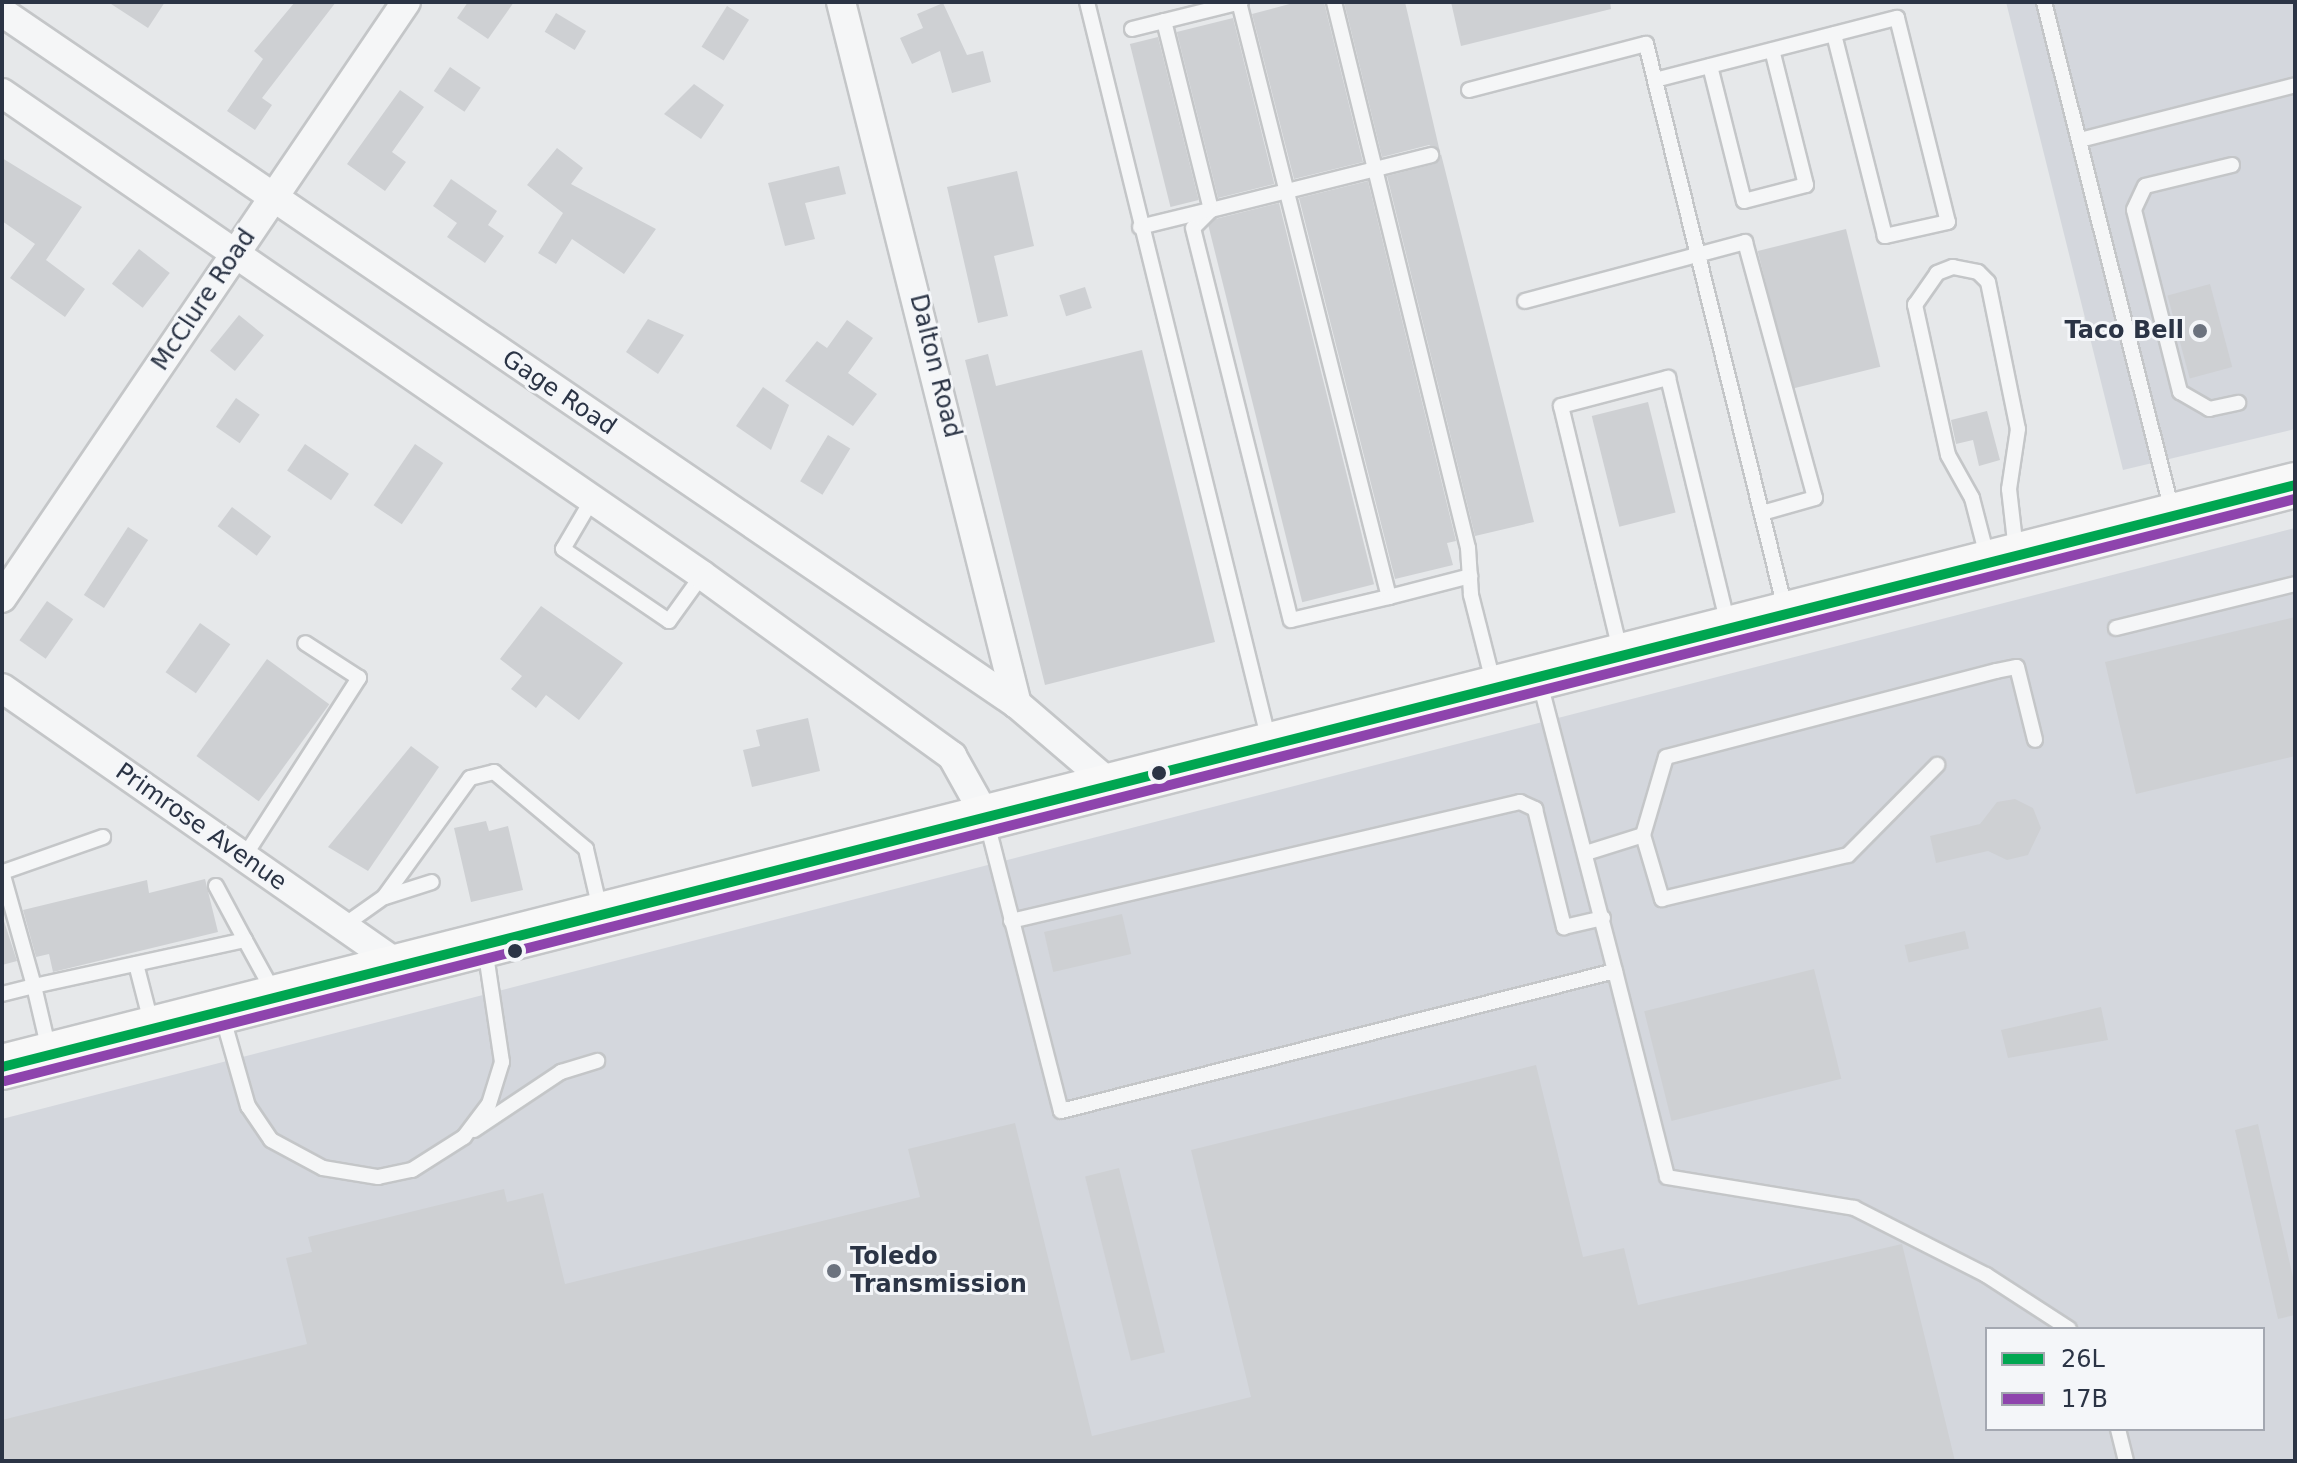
<!DOCTYPE html>
<style>
body{margin:0}
#map{position:relative;width:2297px;height:1463px;overflow:hidden;background:#e6e8ea;font-family:"DejaVu Sans",sans-serif}
div>[style]{position:absolute}
[style*='--x']{left:calc(var(--x)*1px);top:calc(var(--y)*1px);width:calc(var(--w)*1px);rotate:calc(var(--a)*1deg)}
.built>*{inset:0;background:#d4d7dd}
.building>*{inset:0;background:#ced0d3;transform-origin:0 0}
.roads{filter:drop-shadow(2px 0 #c4c6c8) drop-shadow(-2px 0 #c4c6c8) drop-shadow(0 2px #c4c6c8) drop-shadow(0 -2px #c4c6c8)}
.lane>*{height:14px;margin:-7px;padding:0 7px;transform-origin:7px;border-radius:7px;background:#f5f6f7}
.street>*{height:28px;margin:-14px;padding:0 14px;transform-origin:14px;border-radius:14px;background:#f5f6f7}
.primary>*{height:44px;margin:-22px;padding:0 22px;transform-origin:22px;border-radius:22px;background:#f8f8f8}
.bus-1>*{height:10px;margin:-5px;padding:0 5px;transform-origin:5px;border-radius:5px;background:#00a651}
.bus-2>*{height:10px;margin:-5px;padding:0 5px;transform-origin:5px;border-radius:5px;background:#8e44ad}
.dots>*{width:22px;height:22px;translate:-50% -50%;box-sizing:border-box;border:4px solid #f4f6f9;border-radius:50%}
span{translate:-50% -50%;white-space:nowrap;text-align:center;line-height:1.15;-webkit-text-stroke:6px #f4f6f9;paint-order:stroke}
.street-label{font-size:24px;color:#2b3445}
.poi-label{font-size:24px;color:#2b3445;font-weight:700}
.right{translate:-100% -50%;text-align:right}
.left{translate:0 -50%;text-align:left}
.frame{position:absolute;inset:0;border:4px solid #2b3445;pointer-events:none}
.legend{position:absolute;left:1985px;top:1327px;width:280px;height:104px;box-sizing:border-box;background:#f4f6f9;border:2px solid #a4a8b1;margin:0;padding:10px 14px;list-style:none;font-size:24px;color:#2b3445}
.legend li{display:flex;align-items:center;gap:16px;height:40px}
.legend b{width:40px;border:2px solid #a4a8b1}
</style>
<div id="map">
<div class="built">
<div style="clip-path:polygon(2006px 2px,2295px 2px,2295px 429px,2123px 470px)"></div>
<div style="clip-path:polygon(evenodd,2295px 528px,2295px 1461px,2px 1461px,2px 1119px,2295px 528px,1987px 1329px,2263px 1329px,2263px 1429px,1987px 1429px,1987px 1329px)"></div>
</div>
<div class="building">
<div style="clip-path:polygon(108px 2px,165px 2px,148px 28px)"></div>
<div style="clip-path:polygon(295px 2px,336px 2px,262px 98px,272px 105px,255px 130px,227px 111px,263px 59px,254px 51px)"></div>
<div style="clip-path:polygon(468px 2px,514px 2px,488px 39px,457px 18px)"></div>
<div style="clip-path:polygon(1297px 2px,1324px 2px,1363px 162px,1294px 179px,1252px 14px)"></div>
<div style="clip-path:polygon(1344px 2px,1405px 2px,1440px 152px,1429px 145px,1382px 157px)"></div>
<div style="clip-path:polygon(1451px 2px,1610px 2px,1611px 9px,1461px 46px)"></div>
<div style="clip-path:polygon(943px 3px,967px 55px,983px 51px,991px 82px,952px 93px,940px 51px,912px 64px,900px 38px,923px 28px,917px 14px)"></div>
<div style="left:727px;top:6px;width:26px;height:48px;rotate:32deg"></div>
<div style="left:556px;top:13px;width:35px;height:22px;rotate:31deg"></div>
<div style="left:1233px;top:18px;width:171px;height:58px;rotate:76deg"></div>
<div style="left:1158px;top:37px;width:168px;height:29px;rotate:76deg"></div>
<div style="left:450px;top:67px;width:37px;height:29px;rotate:34deg"></div>
<div style="clip-path:polygon(694px 84px,724px 105px,701px 139px,664px 114px)"></div>
<div style="clip-path:polygon(400px 90px,424px 107px,392px 152px,406px 162px,385px 191px,347px 164px)"></div>
<div style="clip-path:polygon(557px 148px,583px 168px,571px 184px,656px 229px,624px 274px,572px 239px,556px 264px,538px 253px,563px 213px,527px 185px)"></div>
<div style="clip-path:polygon(1441px 154px,1534px 522px,1475px 536px,1387px 176px,1434px 164px)"></div>
<div style="clip-path:polygon(2px 158px,82px 207px,46px 260px,85px 289px,65px 317px,10px 278px,35px 244px,2px 221px)"></div>
<div style="clip-path:polygon(839px 166px,846px 194px,805px 203px,815px 239px,785px 246px,768px 183px)"></div>
<div style="clip-path:polygon(1017px 171px,1034px 246px,994px 256px,1008px 316px,978px 323px,947px 187px)"></div>
<div style="clip-path:polygon(451px 179px,497px 211px,488px 225px,504px 236px,485px 263px,447px 237px,457px 223px,433px 206px)"></div>
<div style="clip-path:polygon(1368px 181px,1456px 541px,1447px 543px,1453px 565px,1395px 579px,1299px 198px)"></div>
<div style="left:1279px;top:203px;width:393px;height:74px;rotate:76deg"></div>
<div style="left:1846px;top:229px;width:142px;height:91px;rotate:76deg"></div>
<div style="left:139px;top:249px;width:39px;height:44px;rotate:38deg"></div>
<div style="left:2210px;top:284px;width:86px;height:44px;rotate:75deg"></div>
<div style="left:1085px;top:287px;width:22px;height:27px;rotate:72deg"></div>
<div style="left:239px;top:315px;width:32px;height:46px;rotate:39deg"></div>
<div style="clip-path:polygon(648px 319px,684px 335px,658px 374px,626px 352px)"></div>
<div style="clip-path:polygon(847px 320px,873px 338px,848px 373px,877px 394px,853px 426px,785px 381px,817px 341px,827px 348px)"></div>
<div style="clip-path:polygon(1142px 350px,1215px 642px,1045px 685px,965px 360px,988px 354px,996px 386px)"></div>
<div style="clip-path:polygon(763px 387px,789px 405px,771px 450px,736px 426px)"></div>
<div style="left:236px;top:398px;width:29px;height:35px;rotate:35deg"></div>
<div style="left:1648px;top:402px;width:114px;height:58px;rotate:76deg"></div>
<div style="clip-path:polygon(1987px 411px,2000px 460px,1979px 466px,1973px 440px,1956px 444px,1951px 420px)"></div>
<div style="left:828px;top:435px;width:26px;height:54px;rotate:31deg"></div>
<div style="left:305px;top:444px;width:53px;height:32px;rotate:34deg"></div>
<div style="left:415px;top:444px;width:34px;height:74px;rotate:34deg"></div>
<div style="left:232px;top:507px;width:49px;height:24px;rotate:37deg"></div>
<div style="left:128px;top:527px;width:24px;height:81px;rotate:33deg"></div>
<div style="left:47px;top:601px;width:32px;height:48px;rotate:35deg"></div>
<div style="clip-path:polygon(541px 606px,623px 663px,579px 720px,546px 695px,536px 708px,511px 689px,522px 676px,500px 659px)"></div>
<div style="clip-path:polygon(2295px 617px,2295px 756px,2136px 794px,2105px 662px)"></div>
<div style="left:200px;top:623px;width:37px;height:60px;rotate:35deg"></div>
<div style="left:267px;top:659px;width:77px;height:120px;rotate:36deg"></div>
<div style="clip-path:polygon(808px 718px,820px 771px,752px 787px,743px 750px,760px 746px,756px 730px)"></div>
<div style="clip-path:polygon(411px 746px,439px 767px,368px 871px,328px 847px)"></div>
<div style="clip-path:polygon(2015px 799px,2033px 808px,2041px 828px,2028px 855px,2007px 860px,1988px 851px,1936px 863px,1930px 836px,1980px 824px,1997px 802px)"></div>
<div style="clip-path:polygon(486px 821px,489px 831px,508px 826px,523px 890px,471px 902px,454px 828px)"></div>
<div style="clip-path:polygon(205px 879px,218px 932px,53px 972px,49px 954px,36px 957px,23px 910px,147px 880px,149px 893px)"></div>
<div style="left:1122px;top:914px;width:41px;height:80px;rotate:77deg"></div>
<div style="clip-path:polygon(2px 915px,17px 961px,2px 965px)"></div>
<div style="left:1965px;top:931px;width:18px;height:62px;rotate:77deg"></div>
<div style="left:1814px;top:969px;width:113px;height:175px;rotate:76deg"></div>
<div style="clip-path:polygon(2101px 1007px,2108px 1040px,2008px 1058px,2001px 1030px)"></div>
<div style="clip-path:polygon(1536px 1065px,1583px 1257px,1624px 1248px,1638px 1305px,1902px 1244px,1955px 1461px,2px 1461px,2px 1420px,307px 1344px,286px 1258px,312px 1252px,308px 1237px,504px 1189px,507px 1202px,543px 1193px,565px 1284px,920px 1197px,908px 1149px,1015px 1123px,1092px 1436px,1251px 1397px,1191px 1150px)"></div>
<div style="clip-path:polygon(2258px 1124px,2295px 1286px,2295px 1315px,2278px 1319px,2235px 1130px)"></div>
<div style="left:1119px;top:1168px;width:190px;height:35px;rotate:76deg"></div>
</div>
<div class="roads">
<div class="lane">
<div style="--x:1087;--y:2;--w:761;--a:76.16"></div>
<div style="--x:1241;--y:2;--w:79;--a:166.1"></div>
<div style="--x:1164;--y:21;--w:195;--a:76"></div>
<div style="--x:1211;--y:210;--w:227;--a:-14"></div>
<div style="--x:1334;--y:2;--w:562;--a:76.21"></div>
<div style="--x:1468;--y:548;--w:47;--a:86.3"></div>
<div style="--x:1471;--y:595;--w:93;--a:75.7"></div>
<div style="--x:2044;--y:2;--w:525;--a:75.88"></div>
<div style="--x:1132;--y:29;--w:33;--a:-14"></div>
<div style="--x:1710;--y:66;--w:139;--a:75.9"></div>
<div style="--x:1744;--y:201;--w:64;--a:-14.5"></div>
<div style="--x:1806;--y:185;--w:139;--a:-104.1"></div>
<div style="--x:1655;--y:80;--w:250;--a:-14.4"></div>
<div style="--x:1897;--y:18;--w:210;--a:76"></div>
<div style="--x:1948;--y:222;--w:65;--a:167.5"></div>
<div style="--x:1885;--y:236;--w:208;--a:-104.2"></div>
<div style="--x:1469;--y:90;--w:183;--a:-14.6"></div>
<div style="--x:1646;--y:44;--w:581;--a:76.16"></div>
<div style="--x:2080;--y:140;--w:222;--a:-14.3"></div>
<div style="--x:2232;--y:165;--w:89;--a:166.4"></div>
<div style="--x:2145;--y:186;--w:26;--a:115"></div>
<div style="--x:2134;--y:210;--w:188;--a:75.8"></div>
<div style="--x:2180;--y:392;--w:34;--a:30"></div>
<div style="--x:2209;--y:409;--w:30;--a:-12"></div>
<div style="--x:1211;--y:210;--w:25;--a:135"></div>
<div style="--x:1193;--y:228;--w:404;--a:76"></div>
<div style="--x:1291;--y:620;--w:101;--a:-13.2"></div>
<div style="--x:1389;--y:597;--w:614;--a:-104.15"></div>
<div style="--x:1140;--y:227;--w:72;--a:-13.7"></div>
<div style="--x:1525;--y:301;--w:228;--a:-15"></div>
<div style="--x:1745;--y:242;--w:265;--a:74.7"></div>
<div style="--x:1815;--y:498;--w:55;--a:164.2"></div>
<div style="--x:590;--y:503;--w:53;--a:120.4"></div>
<div style="--x:563;--y:549;--w:128;--a:34.2"></div>
<div style="--x:669;--y:621;--w:57;--a:-54.3"></div>
<div style="--x:1988;--y:560;--w:64;--a:-104.5"></div>
<div style="--x:1972;--y:498;--w:49;--a:-119.2"></div>
<div style="--x:1948;--y:455;--w:154;--a:-102.4"></div>
<div style="--x:1915;--y:305;--w:39;--a:-55"></div>
<div style="--x:1937;--y:273;--w:17;--a:-21"></div>
<div style="--x:1953;--y:267;--w:25;--a:11"></div>
<div style="--x:1978;--y:272;--w:14;--a:45"></div>
<div style="--x:1988;--y:282;--w:150;--a:78.5"></div>
<div style="--x:2018;--y:429;--w:61;--a:98.5"></div>
<div style="--x:2009;--y:489;--w:61;--a:83.5"></div>
<div style="--x:1389;--y:597;--w:84;--a:-14.5"></div>
<div style="--x:2116;--y:628;--w:184;--a:-13.8"></div>
<div style="--x:1621;--y:654;--w:255;--a:-103.6"></div>
<div style="--x:1561;--y:406;--w:111;--a:-14.7"></div>
<div style="--x:1668;--y:378;--w:253;--a:76.3"></div>
<div style="--x:987;--y:823;--w:297;--a:75.6"></div>
<div style="--x:1061;--y:1111;--w:571;--a:-14.18"></div>
<div style="--x:1615;--y:971;--w:298;--a:-104.6"></div>
<div style="--x:1643;--y:835;--w:67;--a:73.5"></div>
<div style="--x:1662;--y:899;--w:191;--a:-13.3"></div>
<div style="--x:1848;--y:855;--w:127;--a:-45.3"></div>
<div style="--x:1586;--y:853;--w:60;--a:-17.5"></div>
<div style="--x:1643;--y:835;--w:81;--a:-73.6"></div>
<div style="--x:1666;--y:757;--w:341;--a:-14.6"></div>
<div style="--x:1996;--y:671;--w:21;--a:-11"></div>
<div style="--x:2017;--y:667;--w:75;--a:76.1"></div>
<div style="--x:244;--y:857;--w:213;--a:-57.3"></div>
<div style="--x:359;--y:678;--w:64;--a:-147.1"></div>
<div style="--x:6;--y:871;--w:103;--a:-19.3"></div>
<div style="--x:2;--y:872;--w:118;--a:74.3"></div>
<div style="--x:34;--y:986;--w:33;--a:166"></div>
<div style="--x:216;--y:886;--w:61;--a:61.8"></div>
<div style="--x:385;--y:897;--w:49;--a:-17.7"></div>
<div style="--x:1011;--y:921;--w:523;--a:-13.16"></div>
<div style="--x:1520;--y:802;--w:17;--a:25"></div>
<div style="--x:1535;--y:809;--w:122;--a:76.2"></div>
<div style="--x:1564;--y:927;--w:40;--a:-13"></div>
<div style="--x:343;--y:926;--w:50;--a:-35.3"></div>
<div style="--x:384;--y:897;--w:147;--a:-54.1"></div>
<div style="--x:470;--y:778;--w:25;--a:-14"></div>
<div style="--x:494;--y:772;--w:120;--a:39.9"></div>
<div style="--x:586;--y:849;--w:62;--a:76.9"></div>
<div style="--x:136;--y:964;--w:64;--a:75.5"></div>
<div style="--x:1615;--y:971;--w:212;--a:75.8"></div>
<div style="--x:1667;--y:1177;--w:190;--a:9.4"></div>
<div style="--x:1854;--y:1208;--w:148;--a:26.9"></div>
<div style="--x:1986;--y:1275;--w:99;--a:33"></div>
<div style="--x:222;--y:1015;--w:95;--a:74.1"></div>
<div style="--x:248;--y:1106;--w:41;--a:55.9"></div>
<div style="--x:271;--y:1140;--w:59;--a:28.3"></div>
<div style="--x:323;--y:1168;--w:56;--a:9.3"></div>
<div style="--x:378;--y:1177;--w:35;--a:-12"></div>
<div style="--x:412;--y:1170;--w:62;--a:-32.4"></div>
<div style="--x:464;--y:1137;--w:41;--a:-52.9"></div>
<div style="--x:489;--y:1104;--w:44;--a:-72.8"></div>
<div style="--x:502;--y:1062;--w:115;--a:-98.5"></div>
<div style="--x:49;--y:1050;--w:66;--a:-103.2"></div>
<div style="--x:34;--y:986;--w:216;--a:-12.3"></div>
<div style="--x:245;--y:940;--w:58;--a:61.2"></div>
<div style="--x:474;--y:1130;--w:105;--a:-33.7"></div>
<div style="--x:561;--y:1072;--w:38;--a:-17"></div>
<div style="--x:2118;--y:1429;--w:33;--a:76"></div>
</div>
<div class="street">
<div style="--x:841;--y:2;--w:724;--a:75.93"></div>
<div style="--x:2;--y:12;--w:1228;--a:34.29"></div>
<div style="--x:1017;--y:704;--w:120;--a:40.6"></div>
<div style="--x:2;--y:93;--w:850;--a:34.55"></div>
<div style="--x:702;--y:575;--w:309;--a:35.9"></div>
<div style="--x:952;--y:756;--w:68;--a:60.8"></div>
<div style="--x:2;--y:598;--w:720;--a:-55.87"></div>
<div style="--x:2;--y:688;--w:485;--a:34.9"></div>
</div>
<div class="primary">
<div style="--x:2;--y:1067;--w:2366;--a:-14.24"></div>
</div>
</div>
<div class="bus-1">
<div style="--x:2;--y:1067;--w:2366;--a:-14.24"></div>
</div>
<div class="bus-2">
<div style="--x:5;--y:1081;--w:2363;--a:-14.26"></div>
</div>
<div class="dots">
<div style="left:2200px;top:331px;background:#6c737f"></div>
<div style="left:1159px;top:773px;background:#2b3445"></div>
<div style="left:515px;top:951px;background:#2b3445"></div>
<div style="left:834px;top:1271px;background:#6c737f"></div>
</div>
<div class="street-label">
<span style="left:204px;top:300px;rotate:-56deg">McClure Road</span>
<span style="left:935px;top:366px;rotate:76deg">Dalton Road</span>
<span style="left:559px;top:393px;rotate:34deg">Gage Road</span>
<span style="left:201px;top:827px;rotate:35deg">Primrose Avenue</span>
</div>
<div class="poi-label">
<span class="right" style="left:2184px;top:331px">Taco Bell</span>
<span class="left" style="left:850px;top:1271px">Toledo<br>Transmission</span>
</div>
<div class="frame"></div>
<ul class="legend">
<li><b style="height:10px;background:#00a651"></b>26L</li>
<li><b style="height:10px;background:#8e44ad"></b>17B</li>
</ul>
</div>
